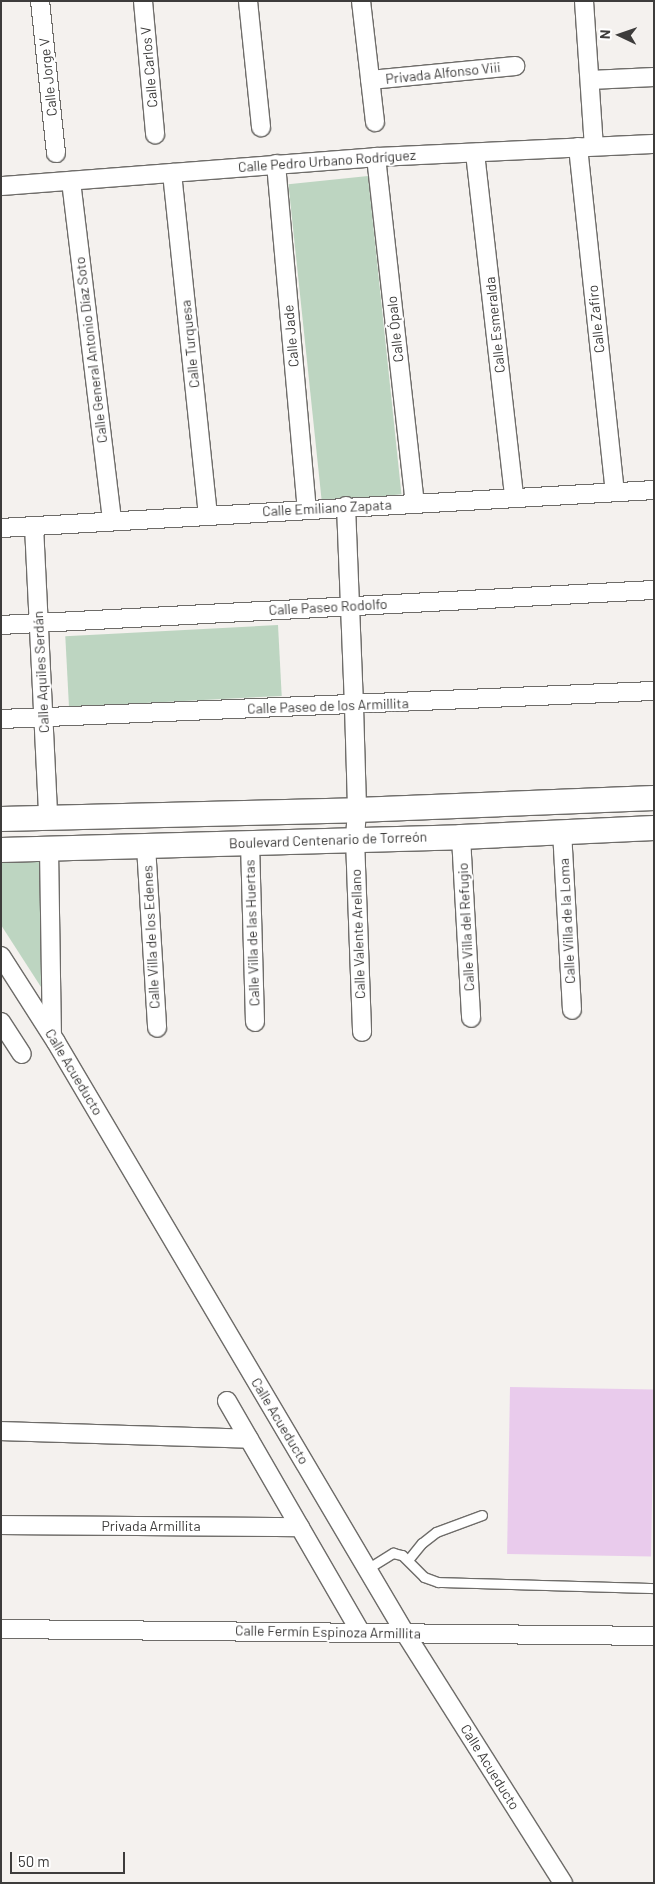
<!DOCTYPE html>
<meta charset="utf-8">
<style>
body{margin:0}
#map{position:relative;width:655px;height:1884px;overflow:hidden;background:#f4f1ee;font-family:Barlow,sans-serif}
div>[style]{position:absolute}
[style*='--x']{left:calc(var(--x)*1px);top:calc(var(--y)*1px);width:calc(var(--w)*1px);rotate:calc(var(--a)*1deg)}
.green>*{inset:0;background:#bdd5c1;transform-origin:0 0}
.building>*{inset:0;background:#e9cbec;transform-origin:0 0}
.roads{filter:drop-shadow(1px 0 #6e6c69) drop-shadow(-1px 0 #6e6c69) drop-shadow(0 1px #6e6c69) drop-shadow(0 -1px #6e6c69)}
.lane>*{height:9px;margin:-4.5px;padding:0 4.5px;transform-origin:4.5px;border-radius:4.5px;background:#fff}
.street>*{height:18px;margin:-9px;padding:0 9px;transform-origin:9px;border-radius:9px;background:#fff}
.secondary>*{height:24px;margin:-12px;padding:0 12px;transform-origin:12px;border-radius:12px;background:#fff}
span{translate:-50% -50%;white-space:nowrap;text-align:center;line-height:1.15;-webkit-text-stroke:4.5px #fff;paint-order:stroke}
.street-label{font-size:14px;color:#3d3c3b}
.frame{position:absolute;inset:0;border:2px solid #3d3c3b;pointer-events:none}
.north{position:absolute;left:595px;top:10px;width:50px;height:50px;-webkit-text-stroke:4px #fff;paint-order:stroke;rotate:273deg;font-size:14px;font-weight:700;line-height:20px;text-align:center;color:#3d3c3b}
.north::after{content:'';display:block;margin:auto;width:18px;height:22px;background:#3d3c3b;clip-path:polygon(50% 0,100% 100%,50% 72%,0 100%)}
.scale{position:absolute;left:10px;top:1852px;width:115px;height:22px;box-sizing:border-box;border:2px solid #3d3c3b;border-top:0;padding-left:6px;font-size:15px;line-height:18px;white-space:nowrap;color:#3d3c3b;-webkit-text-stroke:4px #fff;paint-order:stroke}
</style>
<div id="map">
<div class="green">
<div style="left:368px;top:176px;width:320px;height:80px;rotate:84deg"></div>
<div style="left:278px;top:625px;width:71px;height:213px;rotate:87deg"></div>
<div style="clip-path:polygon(43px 861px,46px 982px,41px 987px,1px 925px,1px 863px)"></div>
</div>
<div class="building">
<div style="left:510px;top:1387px;width:144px;height:167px;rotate:1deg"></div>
</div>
<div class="roads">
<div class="lane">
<div style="--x:408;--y:1560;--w:22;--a:-51"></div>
<div style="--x:422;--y:1543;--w:18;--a:-38"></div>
<div style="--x:436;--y:1532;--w:49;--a:-20.3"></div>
<div style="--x:367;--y:1569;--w:31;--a:-32"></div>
<div style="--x:393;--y:1553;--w:9;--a:13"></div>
<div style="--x:402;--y:1555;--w:31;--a:45"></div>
<div style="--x:424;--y:1577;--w:15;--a:20"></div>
<div style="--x:438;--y:1582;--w:216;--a:1.6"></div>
</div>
<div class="street">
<div style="--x:40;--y:1;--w:153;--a:84"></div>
<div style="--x:143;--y:1;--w:134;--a:84.8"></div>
<div style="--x:248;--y:1;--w:127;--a:84.1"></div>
<div style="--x:361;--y:1;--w:122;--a:83.4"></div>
<div style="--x:584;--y:1;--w:145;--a:86.1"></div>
<div style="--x:370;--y:80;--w:146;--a:-5.5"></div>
<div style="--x:590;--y:80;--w:64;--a:-2.7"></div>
<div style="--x:578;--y:147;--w:347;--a:83.9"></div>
<div style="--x:475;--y:153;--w:346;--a:83.5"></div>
<div style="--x:376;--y:157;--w:347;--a:83.6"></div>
<div style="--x:276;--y:164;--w:345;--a:84.9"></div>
<div style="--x:172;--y:173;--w:344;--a:84"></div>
<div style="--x:71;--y:181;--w:341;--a:83.1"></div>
<div style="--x:1;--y:186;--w:376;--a:-4.4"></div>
<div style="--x:376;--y:157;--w:278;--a:-2.7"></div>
<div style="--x:346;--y:506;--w:200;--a:87.7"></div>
<div style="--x:354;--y:706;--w:104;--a:88.3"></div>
<div style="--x:357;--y:810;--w:29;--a:94"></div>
<div style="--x:355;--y:839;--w:193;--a:87.9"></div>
<div style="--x:34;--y:526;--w:291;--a:87.2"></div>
<div style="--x:1;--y:528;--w:654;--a:-3.33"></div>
<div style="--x:1;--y:625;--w:654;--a:-3.07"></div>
<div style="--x:1;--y:719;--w:654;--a:-2.46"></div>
<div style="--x:562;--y:831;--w:179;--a:86.8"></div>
<div style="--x:461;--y:837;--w:181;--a:86.8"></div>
<div style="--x:250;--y:843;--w:179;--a:88.4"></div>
<div style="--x:146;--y:846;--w:182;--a:86.5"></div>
<div style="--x:49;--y:849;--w:185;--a:89.1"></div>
<div style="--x:1;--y:956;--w:102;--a:57.4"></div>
<div style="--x:56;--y:1042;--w:686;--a:59.44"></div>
<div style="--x:405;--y:1633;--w:296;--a:57.7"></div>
<div style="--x:1;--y:1022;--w:38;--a:57"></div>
<div style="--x:227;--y:1401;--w:266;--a:60"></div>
<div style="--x:1;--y:1431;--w:248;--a:1.8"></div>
<div style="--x:1;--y:1525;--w:299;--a:0.4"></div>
<div style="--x:1;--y:1629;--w:653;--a:0.61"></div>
</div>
<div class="secondary">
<div style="--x:1;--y:819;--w:356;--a:-1.4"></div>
<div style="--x:357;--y:810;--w:297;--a:-2.3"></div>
<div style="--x:1;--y:850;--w:460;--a:-1.6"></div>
<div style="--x:461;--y:837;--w:193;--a:-2.7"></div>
</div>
</div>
<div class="street-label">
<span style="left:149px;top:67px;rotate:-95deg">Calle Carlos V</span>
<span style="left:443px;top:73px;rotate:-6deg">Privada Alfonso Viii</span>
<span style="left:48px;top:77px;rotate:-96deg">Calle Jorge V</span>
<span style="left:327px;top:161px;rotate:-4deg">Calle Pedro Urbano Rodríguez</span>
<span style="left:596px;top:319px;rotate:-96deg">Calle Zafiro</span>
<span style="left:495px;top:325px;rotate:-96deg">Calle Esmeralda</span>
<span style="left:395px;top:329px;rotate:-96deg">Calle Ópalo</span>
<span style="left:291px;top:336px;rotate:-95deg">Calle Jade</span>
<span style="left:190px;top:344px;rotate:-96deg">Calle Turquesa</span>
<span style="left:91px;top:350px;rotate:-97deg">Calle General Antonio Díaz Soto</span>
<span style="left:327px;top:508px;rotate:-3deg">Calle Emiliano Zapata</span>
<span style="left:328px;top:607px;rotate:-3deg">Calle Paseo Rodolfo</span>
<span style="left:41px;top:672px;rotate:-93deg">Calle Aquiles Serdán</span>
<span style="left:328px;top:706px;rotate:-2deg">Calle Paseo de los Armillita</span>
<span style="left:328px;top:840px;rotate:-2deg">Boulevard Centenario de Torreón</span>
<span style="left:567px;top:921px;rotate:-93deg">Calle Villa de la Loma</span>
<span style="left:466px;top:927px;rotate:-93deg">Calle Villa del Refugio</span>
<span style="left:252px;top:933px;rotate:-92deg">Calle Villa de las Huertas</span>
<span style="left:358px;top:934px;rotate:-92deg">Calle Valente Arellano</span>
<span style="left:151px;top:937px;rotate:-93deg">Calle Villa de los Edenes</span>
<span style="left:74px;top:1072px;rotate:59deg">Calle Acueducto</span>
<span style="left:280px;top:1421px;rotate:59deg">Calle Acueducto</span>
<span style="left:151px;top:1526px">Privada Armillita</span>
<span style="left:328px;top:1632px;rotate:1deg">Calle Fermín Espinoza Armillita</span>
<span style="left:490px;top:1767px;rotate:58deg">Calle Acueducto</span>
</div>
<div class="frame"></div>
<div class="north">N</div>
<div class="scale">50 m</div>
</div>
